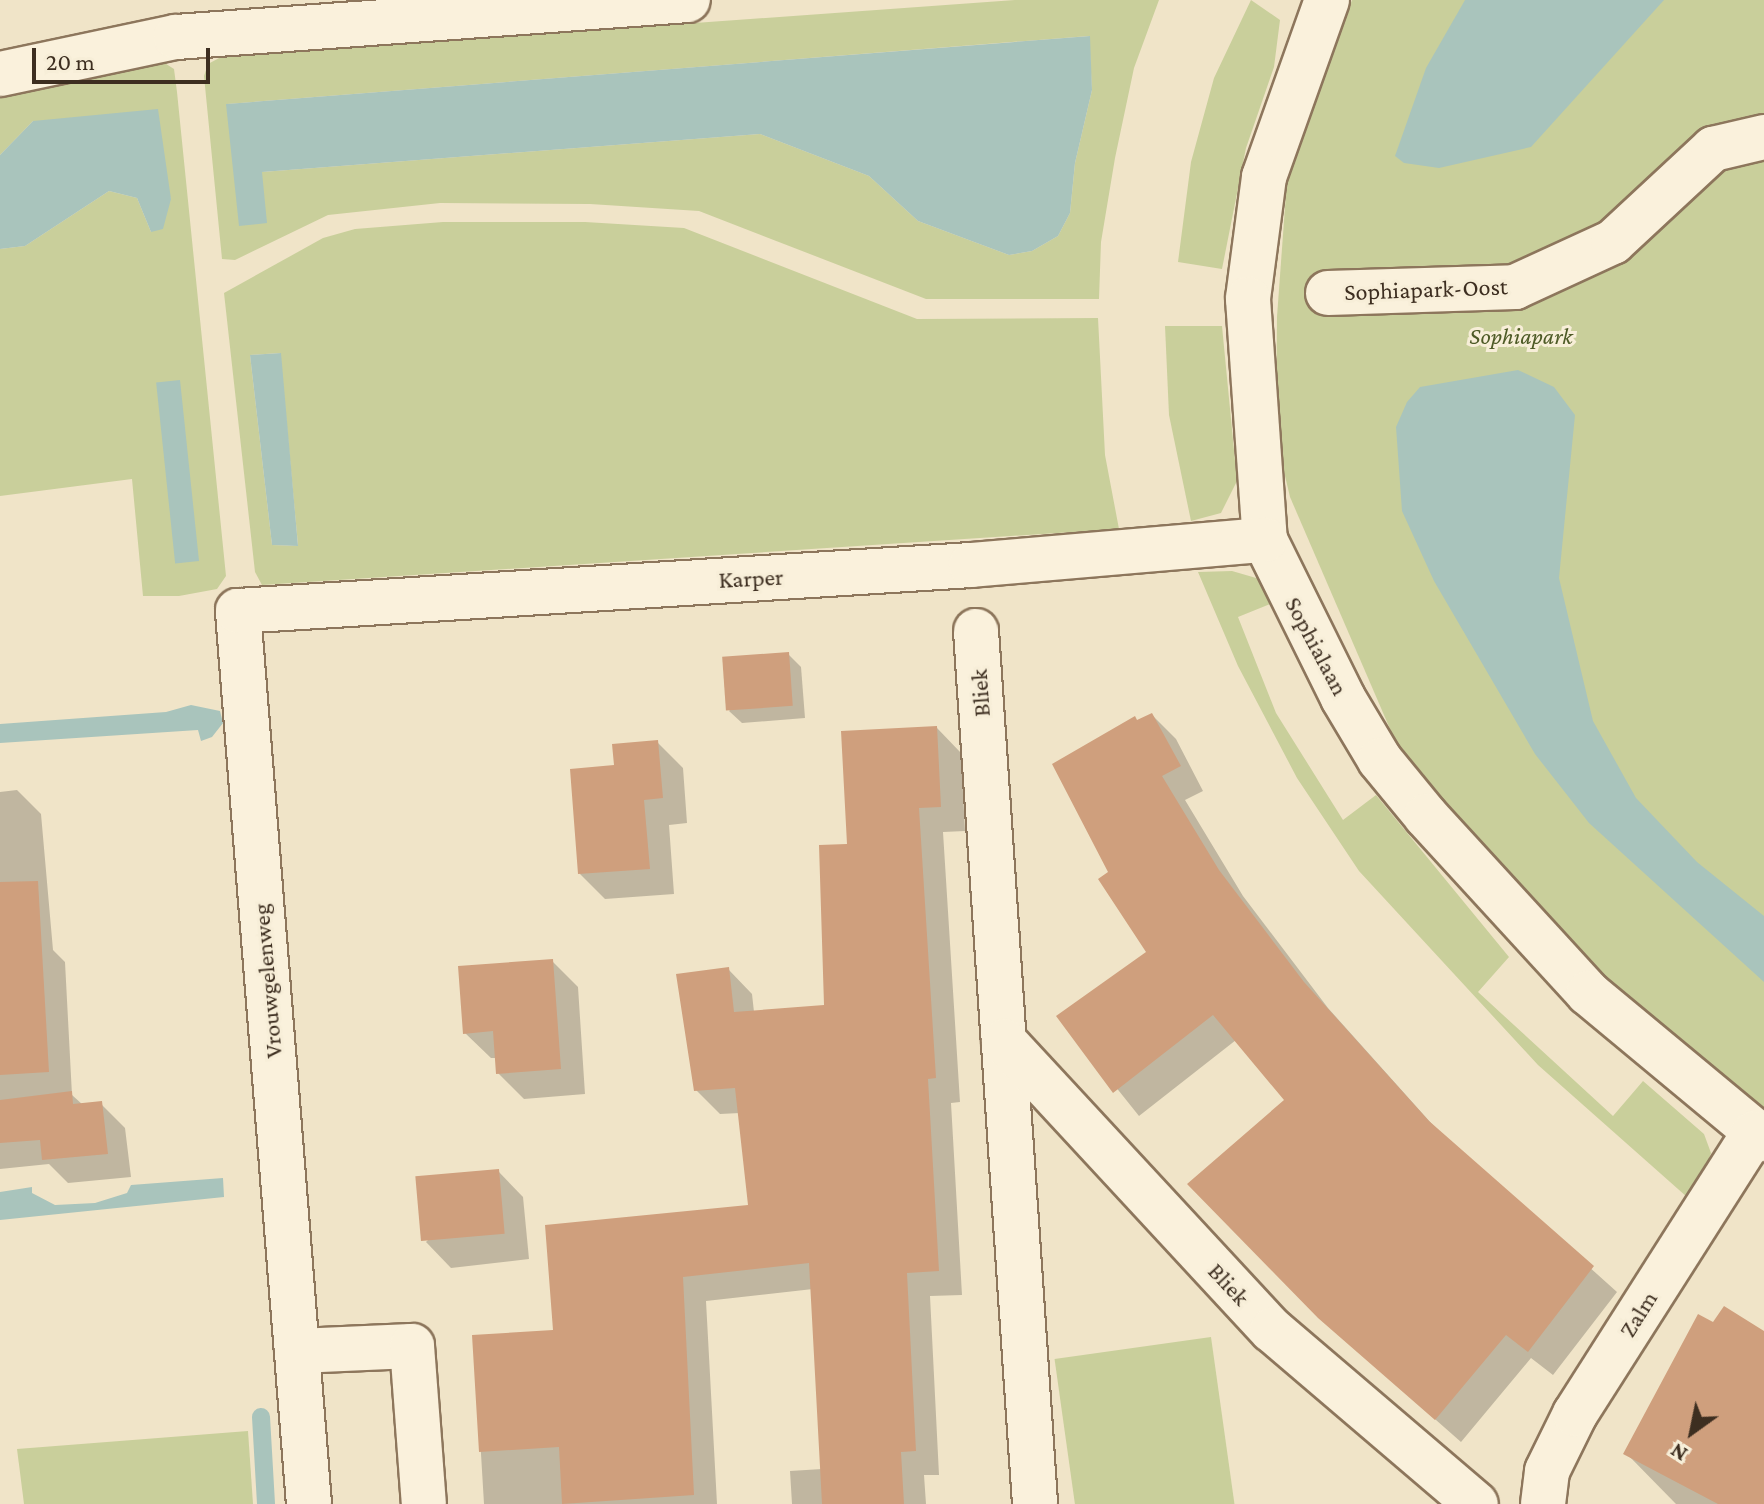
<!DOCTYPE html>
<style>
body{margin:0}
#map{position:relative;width:1764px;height:1504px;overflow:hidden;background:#f0e4c8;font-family:"Crimson Pro",serif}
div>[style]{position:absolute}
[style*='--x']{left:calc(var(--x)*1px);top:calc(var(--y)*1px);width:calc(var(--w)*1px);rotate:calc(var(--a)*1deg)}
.green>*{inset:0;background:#c9cf9b;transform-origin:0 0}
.water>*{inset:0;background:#a9c4bc;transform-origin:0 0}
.shadow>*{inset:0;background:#0003}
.stream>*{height:18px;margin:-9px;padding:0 9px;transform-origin:9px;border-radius:9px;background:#a9c4bc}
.building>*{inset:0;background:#cf9f7d;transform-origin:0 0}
.roads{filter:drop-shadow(2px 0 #8d765c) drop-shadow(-2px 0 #8d765c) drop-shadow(0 2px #8d765c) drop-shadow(0 -2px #8d765c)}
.minor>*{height:44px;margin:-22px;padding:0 22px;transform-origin:22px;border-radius:22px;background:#faf1dc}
span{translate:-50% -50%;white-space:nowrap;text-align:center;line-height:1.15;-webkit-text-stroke:6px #f7eed8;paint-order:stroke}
.street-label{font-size:24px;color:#3d2e20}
.park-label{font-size:24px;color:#4d5a26;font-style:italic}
.north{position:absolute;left:1652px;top:1392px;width:80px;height:80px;-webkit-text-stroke:6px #f7eed8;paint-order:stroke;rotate:213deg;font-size:22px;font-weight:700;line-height:32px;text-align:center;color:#3d2e20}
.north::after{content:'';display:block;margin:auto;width:28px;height:36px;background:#3d2e20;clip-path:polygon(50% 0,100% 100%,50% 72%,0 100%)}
.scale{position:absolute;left:32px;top:48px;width:178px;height:36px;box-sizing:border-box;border:4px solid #3d2e20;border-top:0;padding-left:10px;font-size:24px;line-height:28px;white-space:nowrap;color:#3d2e20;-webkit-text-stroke:6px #f7eed8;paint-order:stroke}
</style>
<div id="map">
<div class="green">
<div style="clip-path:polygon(evenodd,1015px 0,1159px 0,1134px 68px,1115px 158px,1101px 242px,1099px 299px,926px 299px,699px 211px,590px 204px,440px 203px,328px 215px,235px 260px,222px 259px,204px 76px,208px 64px,221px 57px,1015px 0,1089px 36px,1092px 90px,1075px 163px,1070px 213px,1058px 236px,1032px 251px,1009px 255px,918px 221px,869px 176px,760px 134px,262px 172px,227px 104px,1089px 36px)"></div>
<div style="clip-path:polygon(1251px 0,1280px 20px,1274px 67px,1246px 148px,1222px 269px,1178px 262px,1191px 162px,1214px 78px)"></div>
<div style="clip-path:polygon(1352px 0,1764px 0,1764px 1113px,1640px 1016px,1406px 766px,1290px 497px,1276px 438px,1277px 317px,1288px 166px)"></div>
<div style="clip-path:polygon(163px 62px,174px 69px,177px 92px,226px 576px,217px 589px,179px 596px,143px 596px,132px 479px,0 496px,0 249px,25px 246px,109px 191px,137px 198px,151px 232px,171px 198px,33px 121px,0 155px,0 94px)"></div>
<div style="clip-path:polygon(evenodd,443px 222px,585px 222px,684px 228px,917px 319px,1098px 318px,1105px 455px,1119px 529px,262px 585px,255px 572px,224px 293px,323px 238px,355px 229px,443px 222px,280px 353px,298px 545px,298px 546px,272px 545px,250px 355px,280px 353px)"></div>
<div style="clip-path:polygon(1165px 326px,1222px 326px,1237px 481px,1221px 513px,1191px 521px,1169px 415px)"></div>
<div style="clip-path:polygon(1232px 571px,1263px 580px,1275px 602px,1238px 617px,1276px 713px,1343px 820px,1376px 795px,1509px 957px,1478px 992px,1613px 1116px,1643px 1081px,1704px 1134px,1711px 1153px,1704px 1173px,1687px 1197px,1538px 1065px,1359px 871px,1297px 778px,1238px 666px,1198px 572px)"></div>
<div style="left:1211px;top:1337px;width:169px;height:158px;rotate:82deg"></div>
<div style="clip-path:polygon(248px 1431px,253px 1504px,24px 1504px,17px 1449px)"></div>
</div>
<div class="water">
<div style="clip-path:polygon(1465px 0,1664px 0,1531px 147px,1439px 168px,1404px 163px,1395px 156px,1426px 68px)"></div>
<div style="clip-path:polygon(1090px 36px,1092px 90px,1075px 163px,1070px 213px,1058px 236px,1032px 251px,1009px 255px,918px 221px,869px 176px,760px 134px,262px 172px,267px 223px,239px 226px,226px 104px)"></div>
<div style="clip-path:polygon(158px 109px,171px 199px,163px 229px,151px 232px,137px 198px,109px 191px,25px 246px,0 249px,0 155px,33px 121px)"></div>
<div style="clip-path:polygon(281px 353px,298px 546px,272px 545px,250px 355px)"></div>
<div style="clip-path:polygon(1518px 370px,1554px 387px,1575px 415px,1559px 578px,1593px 721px,1636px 798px,1697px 862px,1764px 916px,1764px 982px,1589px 823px,1535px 754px,1434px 581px,1402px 511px,1396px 427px,1407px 402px,1420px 387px)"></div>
<div style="left:180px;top:380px;width:182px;height:24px;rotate:84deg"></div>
<div style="clip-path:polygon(191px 705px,220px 711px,223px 723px,212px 737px,201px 741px,198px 730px,0 743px,0 724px,166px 712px)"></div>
<div style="clip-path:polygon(223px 1178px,224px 1197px,0 1220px,0 1192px,32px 1187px,32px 1193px,55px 1205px,95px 1203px,127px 1193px,131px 1185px)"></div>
</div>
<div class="shadow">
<div style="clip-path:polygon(788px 654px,801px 667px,805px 718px,742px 723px,729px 711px)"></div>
<div style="clip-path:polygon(1152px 715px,1176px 739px,1203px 791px,1185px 800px,1243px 896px,1328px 1008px,1440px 1133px,1617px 1292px,1553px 1375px,1531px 1358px,1461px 1442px,1319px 1317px,1287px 1100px,1236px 1040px,1139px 1116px,1059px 1016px,1148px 952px,1111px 873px,1139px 722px)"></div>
<div style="clip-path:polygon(937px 728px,961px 753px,965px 831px,943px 832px,960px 1102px,951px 1103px,962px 1295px,930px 1296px,939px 1475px,924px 1475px,926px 1504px,792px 1504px,790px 1471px,822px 1469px,813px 1289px,706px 1301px,717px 1504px,484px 1504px,474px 1337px,555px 1332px,750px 1207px,740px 1113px,720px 1114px,696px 1090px,728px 969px,752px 994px,754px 1012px,826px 1006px,849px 846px)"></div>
<div style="clip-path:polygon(657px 742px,683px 768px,687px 823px,669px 825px,674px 894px,605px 899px,580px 874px,616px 767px)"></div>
<div style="clip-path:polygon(17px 790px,41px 814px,53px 950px,65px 962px,72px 1095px,83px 1105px,101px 1104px,125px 1128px,131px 1177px,68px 1183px,49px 1164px,0 1169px,0 792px)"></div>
<div style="clip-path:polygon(552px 961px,578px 987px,585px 1094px,524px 1099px,498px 1073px,497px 1058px,491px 1058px,465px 1033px)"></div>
<div style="clip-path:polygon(498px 1171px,523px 1197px,529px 1259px,451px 1268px,426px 1242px)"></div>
<div style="clip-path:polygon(1714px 1325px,1764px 1332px,1764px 1504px,1676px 1504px,1626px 1453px)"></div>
</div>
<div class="stream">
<div style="--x:261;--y:1417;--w:87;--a:86.7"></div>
</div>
<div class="building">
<div style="left:789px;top:652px;width:54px;height:67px;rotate:86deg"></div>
<div style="clip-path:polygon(1152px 713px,1181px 766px,1162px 776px,1219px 870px,1304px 982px,1429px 1121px,1594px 1266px,1528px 1352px,1506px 1335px,1435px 1420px,1318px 1318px,1187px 1184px,1284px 1100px,1213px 1015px,1113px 1093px,1056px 1016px,1146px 952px,1098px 879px,1108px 872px,1052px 764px,1135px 716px,1137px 720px)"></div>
<div style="clip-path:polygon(937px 726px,941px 807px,919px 808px,936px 1078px,928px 1079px,939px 1271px,907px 1273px,916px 1451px,901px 1452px,904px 1504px,822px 1504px,809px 1263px,683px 1277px,694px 1495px,562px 1504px,559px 1447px,479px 1452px,472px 1335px,553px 1330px,545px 1225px,748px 1205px,735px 1088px,694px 1091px,676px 974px,729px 967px,734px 1012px,824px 1005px,819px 845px,847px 844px,841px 731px)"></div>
<div style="clip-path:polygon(658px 740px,663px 798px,644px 800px,650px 869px,578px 874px,570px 769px,614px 765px,612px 744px)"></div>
<div style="clip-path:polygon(38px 881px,49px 1072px,0 1075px,0 882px)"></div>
<div style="clip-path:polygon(553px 959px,561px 1069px,496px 1074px,493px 1031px,463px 1034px,458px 966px)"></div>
<div style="clip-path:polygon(72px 1091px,73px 1104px,102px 1101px,108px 1154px,42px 1160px,40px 1140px,0 1143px,0 1100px)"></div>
<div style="left:499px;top:1169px;width:65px;height:84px;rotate:85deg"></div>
<div style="clip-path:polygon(1724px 1306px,1764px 1331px,1764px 1504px,1718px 1504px,1623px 1454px,1698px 1314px,1713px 1322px)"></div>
</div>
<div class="roads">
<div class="minor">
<div style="--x:1327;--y:0;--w:188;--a:109.6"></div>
<div style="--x:1264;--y:177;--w:123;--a:97.5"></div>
<div style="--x:1248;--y:299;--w:242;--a:86"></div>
<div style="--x:1265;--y:540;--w:176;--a:63.7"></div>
<div style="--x:1343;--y:698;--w:72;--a:59.2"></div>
<div style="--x:1380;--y:760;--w:72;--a:50.6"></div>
<div style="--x:1426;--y:816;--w:240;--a:47.5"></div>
<div style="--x:1588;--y:993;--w:229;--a:39.7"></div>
<div style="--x:0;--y:74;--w:180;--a:-11.9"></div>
<div style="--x:176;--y:37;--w:513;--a:-4.13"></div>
<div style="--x:1328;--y:293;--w:187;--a:-1.8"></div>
<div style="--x:1515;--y:287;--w:108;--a:-24.7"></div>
<div style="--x:1613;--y:242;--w:137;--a:-42.9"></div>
<div style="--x:1713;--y:149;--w:52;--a:-13.2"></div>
<div style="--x:976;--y:631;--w:875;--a:86.13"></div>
<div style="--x:1004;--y:1041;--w:394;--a:47.2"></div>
<div style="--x:1272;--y:1330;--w:268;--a:40.5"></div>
<div style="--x:297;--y:1351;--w:115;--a:-2.5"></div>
<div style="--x:412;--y:1346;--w:158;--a:85.7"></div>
<div style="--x:309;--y:1504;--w:896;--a:-94.55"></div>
<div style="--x:238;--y:611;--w:734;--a:-3.59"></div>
<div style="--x:971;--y:565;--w:295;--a:-4.9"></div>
<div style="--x:1543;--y:1504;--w:33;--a:-83"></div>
<div style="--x:1547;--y:1471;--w:64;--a:-63.8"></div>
<div style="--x:1575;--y:1414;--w:333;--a:-57.5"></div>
</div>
</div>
<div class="street-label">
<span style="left:1426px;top:289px;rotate:-2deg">Sophiapark-Oost</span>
<span style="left:751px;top:578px;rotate:-3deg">Karper</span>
<span style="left:1317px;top:646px;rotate:62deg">Sophialaan</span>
<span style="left:980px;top:693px;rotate:-94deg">Bliek</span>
<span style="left:267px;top:981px;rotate:-95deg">Vrouwgelenweg</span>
<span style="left:1229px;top:1284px;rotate:47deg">Bliek</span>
<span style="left:1638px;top:1314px;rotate:-58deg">Zalm</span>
</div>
<div class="park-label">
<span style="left:1521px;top:336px">Sophiapark</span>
</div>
<div class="north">N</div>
<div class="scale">20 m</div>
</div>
